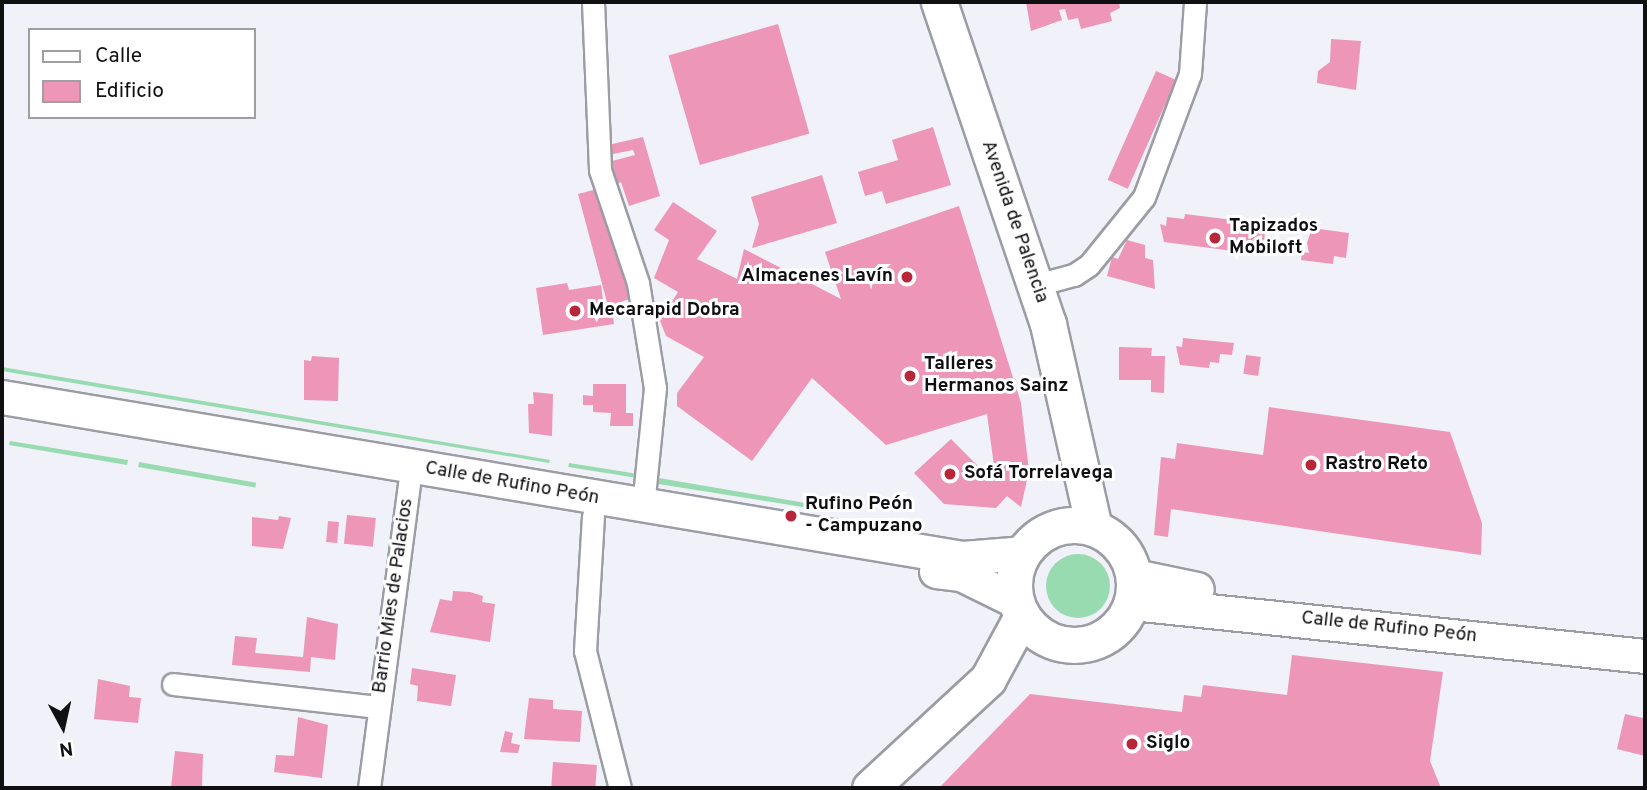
<!DOCTYPE html>
<meta charset="utf-8">
<style>
body{margin:0}
#map{position:relative;width:1647px;height:790px;overflow:hidden;background:#f0f1f9;font-family:Overpass,sans-serif}
div>[style]{position:absolute}
[style*='--x']{left:calc(var(--x)*1px);top:calc(var(--y)*1px);width:calc(var(--w)*1px);rotate:calc(var(--a)*1deg)}
.green>*{inset:0;background:#99dbb0;transform-origin:0 0}
.round{border-radius:50%}
.building>*{inset:0;background:#ed96b8;transform-origin:0 0}
.roads{filter:drop-shadow(2px 0 #9b9ca4) drop-shadow(-2px 0 #9b9ca4) drop-shadow(0 2px #9b9ca4) drop-shadow(0 -2px #9b9ca4)}
.minor>*{height:21px;margin:-10.5px;padding:0 10.5px;transform-origin:10.5px;border-radius:10.5px;background:#fff}
.primary>*{height:33px;margin:-16.5px;padding:0 16.5px;transform-origin:16.5px;border-radius:16.5px;background:#fff}
.trunk>*{height:35px;margin:-17.5px;padding:0 17.5px;transform-origin:17.5px;border-radius:17.5px;background:#fff}
.trunk>.ring{margin:-17.5px;padding:0;box-sizing:content-box;background:none;border:35px solid #fff;border-radius:50%}
.dots>*{width:19px;height:19px;translate:-50% -50%;box-sizing:border-box;border:4px solid #fff;border-radius:50%}
span{translate:-50% -50%;white-space:nowrap;text-align:center;line-height:1.15;-webkit-text-stroke:6px #fff;paint-order:stroke}
.street-label{font-size:19px;color:#101013}
.poi-label{font-size:19px;color:#101013;font-weight:700}
.left{translate:0 -50%;text-align:left}
.right{translate:-100% -50%;text-align:right}
.frame{position:absolute;inset:0;border:4px solid #101013;pointer-events:none}
.legend{position:absolute;left:28px;top:28px;width:228px;height:91px;box-sizing:border-box;background:#fff;border:2px solid #9f9fa1;margin:0;padding:9px 12px;list-style:none;font-size:21px;color:#101013}
.legend li{display:flex;align-items:center;gap:14px;height:35px}
.legend b{width:35px;border:2px solid #9f9fa1}
.north{position:absolute;left:28px;top:692px;width:70px;height:70px;-webkit-text-stroke:5px #fff;paint-order:stroke;rotate:172deg;font-size:19px;font-weight:700;line-height:28px;text-align:center;color:#101013}
.north::after{content:'';display:block;margin:auto;width:24px;height:32px;background:#101013;clip-path:polygon(50% 0,100% 100%,50% 72%,0 100%)}
</style>
<div id="map">
<div class="green">
<div style="clip-path:polygon(2px 367px,550px 460px,549px 463px,2px 371px)"></div>
<div style="clip-path:polygon(10px 441px,128px 460px,127px 465px,9px 445px)"></div>
<div style="left:139px;top:462px;width:119px;height:5px;rotate:10deg"></div>
<div style="left:569px;top:463px;width:67px;height:4px;rotate:9deg"></div>
<div style="clip-path:polygon(653px 477px,823px 506px,822px 510px,652px 483px)"></div>
<div class="round" style="left:1046px;top:554px;width:64px;height:64px"></div>
</div>
<div class="building">
<div style="clip-path:polygon(1026px 2px,1119px 2px,1120px 8px,1110px 13px,1112px 21px,1081px 29px,1078px 18px,1068px 20px,1065px 9px,1059px 10px,1062px 20px,1031px 31px)"></div>
<div style="left:778px;top:24px;width:114px;height:114px;rotate:74deg"></div>
<div style="clip-path:polygon(1331px 39px,1361px 41px,1356px 90px,1317px 83px,1318px 71px,1330px 62px)"></div>
<div style="left:1156px;top:71px;width:22px;height:119px;rotate:24deg"></div>
<div style="clip-path:polygon(933px 127px,951px 185px,886px 204px,882px 191px,865px 196px,858px 172px,898px 160px,892px 140px)"></div>
<div style="clip-path:polygon(643px 137px,660px 196px,629px 206px,621px 182px,614px 186px,608px 162px,635px 155px,633px 150px,608px 155px,608px 145px)"></div>
<div style="clip-path:polygon(822px 175px,837px 223px,752px 248px,759px 224px,751px 197px)"></div>
<div style="clip-path:polygon(597px 189px,633px 298px,611px 305px,614px 324px,543px 335px,536px 288px,567px 283px,569px 290px,601px 285px,604px 307px,608px 306px,578px 194px)"></div>
<div style="clip-path:polygon(673px 202px,717px 231px,697px 259px,737px 279px,744px 249px,841px 299px,825px 252px,959px 206px,1021px 403px,1029px 471px,1021px 507px,1007px 496px,996px 508px,944px 504px,914px 473px,951px 439px,987px 475px,994px 466px,987px 414px,886px 445px,812px 378px,752px 461px,677px 406px,677px 393px,704px 357px,666px 336px,660px 321px,678px 292px,654px 278px,669px 240px,654px 230px)"></div>
<div style="clip-path:polygon(1185px 214px,1265px 224px,1264px 255px,1164px 242px,1160px 224px,1166px 226px,1167px 217px,1184px 219px)"></div>
<div style="clip-path:polygon(1312px 228px,1349px 233px,1346px 258px,1334px 256px,1333px 264px,1301px 260px,1302px 252px,1309px 253px,1307px 243px)"></div>
<div style="clip-path:polygon(1127px 240px,1145px 245px,1145px 258px,1153px 260px,1155px 289px,1107px 276px,1112px 257px,1118px 259px)"></div>
<div style="clip-path:polygon(1183px 338px,1234px 343px,1232px 355px,1220px 354px,1219px 363px,1210px 362px,1209px 368px,1180px 365px,1176px 346px,1182px 347px)"></div>
<div style="clip-path:polygon(1119px 347px,1152px 348px,1151px 356px,1165px 356px,1164px 393px,1151px 392px,1151px 380px,1119px 380px)"></div>
<div style="left:1246px;top:355px;width:15px;height:19px;rotate:8deg"></div>
<div style="clip-path:polygon(312px 356px,339px 358px,338px 401px,304px 400px,304px 360px,311px 361px)"></div>
<div style="clip-path:polygon(593px 384px,626px 384px,626px 413px,633px 413px,633px 426px,610px 426px,611px 413px,593px 412px,593px 405px,583px 405px,583px 395px,593px 396px)"></div>
<div style="clip-path:polygon(533px 392px,553px 394px,552px 436px,529px 433px,528px 404px,534px 404px)"></div>
<div style="clip-path:polygon(1269px 407px,1450px 432px,1482px 523px,1481px 555px,1171px 509px,1168px 537px,1154px 535px,1161px 457px,1175px 459px,1177px 443px,1263px 455px)"></div>
<div style="left:347px;top:515px;width:29px;height:29px;rotate:6deg"></div>
<div style="clip-path:polygon(279px 516px,291px 518px,283px 549px,252px 546px,252px 517px,278px 520px)"></div>
<div style="left:328px;top:521px;width:11px;height:21px;rotate:5deg"></div>
<div style="clip-path:polygon(453px 591px,470px 592px,483px 596px,482px 602px,495px 604px,490px 642px,430px 632px,440px 599px,452px 601px)"></div>
<div style="clip-path:polygon(307px 617px,338px 624px,335px 660px,311px 657px,310px 672px,232px 665px,235px 636px,257px 638px,255px 653px,303px 657px)"></div>
<div style="clip-path:polygon(1292px 655px,1443px 672px,1430px 761px,1441px 788px,939px 788px,1030px 694px,1182px 712px,1184px 695px,1201px 697px,1203px 685px,1287px 695px)"></div>
<div style="clip-path:polygon(412px 668px,456px 675px,451px 706px,417px 701px,418px 686px,410px 684px)"></div>
<div style="clip-path:polygon(98px 679px,130px 686px,129px 697px,141px 698px,138px 723px,94px 719px)"></div>
<div style="clip-path:polygon(529px 698px,553px 700px,553px 709px,582px 711px,580px 742px,524px 739px)"></div>
<div style="clip-path:polygon(1625px 714px,1643px 718px,1645px 756px,1617px 749px)"></div>
<div style="clip-path:polygon(298px 717px,328px 725px,322px 778px,274px 772px,276px 755px,294px 756px)"></div>
<div style="clip-path:polygon(505px 731px,513px 733px,511px 743px,520px 745px,518px 753px,500px 752px)"></div>
<div style="clip-path:polygon(175px 751px,203px 754px,202px 788px,171px 788px)"></div>
<div style="left:553px;top:762px;width:44px;height:26px;rotate:4deg"></div>
</div>
<div class="roads">
<div class="minor">
<div style="--x:593;--y:2;--w:168;--a:87.6"></div>
<div style="--x:600;--y:170;--w:119;--a:71.4"></div>
<div style="--x:638;--y:283;--w:106;--a:80.8"></div>
<div style="--x:655;--y:388;--w:120;--a:95.8"></div>
<div style="--x:1036;--y:285;--w:39;--a:-15"></div>
<div style="--x:1074;--y:275;--w:18;--a:-34"></div>
<div style="--x:1089;--y:265;--w:87;--a:-51"></div>
<div style="--x:1144;--y:197;--w:131;--a:-69.5"></div>
<div style="--x:1190;--y:74;--w:72;--a:-86"></div>
<div style="--x:593;--y:516;--w:135;--a:93.4"></div>
<div style="--x:585;--y:651;--w:141;--a:75.7"></div>
<div style="--x:173;--y:684;--w:207;--a:6.4"></div>
<div style="--x:369;--y:788;--w:307;--a:-82.5"></div>
</div>
<div class="primary">
<div style="--x:2;--y:397;--w:974;--a:9.51"></div>
<div style="--x:963;--y:558;--w:60;--a:-4.8"></div>
<div style="--x:936;--y:571;--w:25;--a:7"></div>
<div style="--x:961;--y:574;--w:61;--a:26.1"></div>
<div style="--x:1134;--y:576;--w:64;--a:11.7"></div>
<div style="--x:1132;--y:603;--w:516;--a:5.9"></div>
</div>
<div class="trunk">
<div style="--x:939;--y:2;--w:340;--a:71.3"></div>
<div style="--x:1048;--y:324;--w:209;--a:77.3"></div>
<div class="ring" style="left:1014px;top:525px;width:85px;height:85px"></div>
<div style="--x:870;--y:788;--w:161;--a:-42.7"></div>
<div style="--x:988;--y:679;--w:72;--a:-61.6"></div>
</div>
</div>
<div class="dots">
<div style="left:1215px;top:238px;background:#b82739"></div>
<div style="left:907px;top:277px;background:#b82739"></div>
<div style="left:575px;top:311px;background:#b82739"></div>
<div style="left:910px;top:376px;background:#b82739"></div>
<div style="left:1311px;top:465px;background:#b82739"></div>
<div style="left:950px;top:474px;background:#b82739"></div>
<div style="left:791px;top:516px;background:#b82739"></div>
<div style="left:1132px;top:744px;background:#b82739"></div>
</div>
<div class="street-label">
<span style="left:1014px;top:222px;rotate:71deg">Avenida de Palencia</span>
<span style="left:512px;top:484px;rotate:10deg">Calle de Rufino Peón</span>
<span style="left:394px;top:596px;rotate:-82deg">Barrio Mies de Palacios</span>
<span style="left:1389px;top:628px;rotate:6deg">Calle de Rufino Peón</span>
</div>
<div class="poi-label">
<span class="left" style="left:1229px;top:238px">Tapizados<br>Mobiloft</span>
<span class="right" style="left:893px;top:277px">Almacenes Lavín</span>
<span class="left" style="left:589px;top:311px">Mecarapid Dobra</span>
<span class="left" style="left:924px;top:376px">Talleres<br>Hermanos Sainz</span>
<span class="left" style="left:1325px;top:465px">Rastro Reto</span>
<span class="left" style="left:964px;top:474px">Sofá Torrelavega</span>
<span class="left" style="left:805px;top:516px">Rufino Peón<br>- Campuzano</span>
<span class="left" style="left:1146px;top:744px">Siglo</span>
</div>
<div class="frame"></div>
<ul class="legend">
<li><b style="height:9px;background:#fff"></b>Calle</li>
<li><b style="height:19px;background:#ed96b8"></b>Edificio</li>
</ul>
<div class="north">N</div>
</div>
